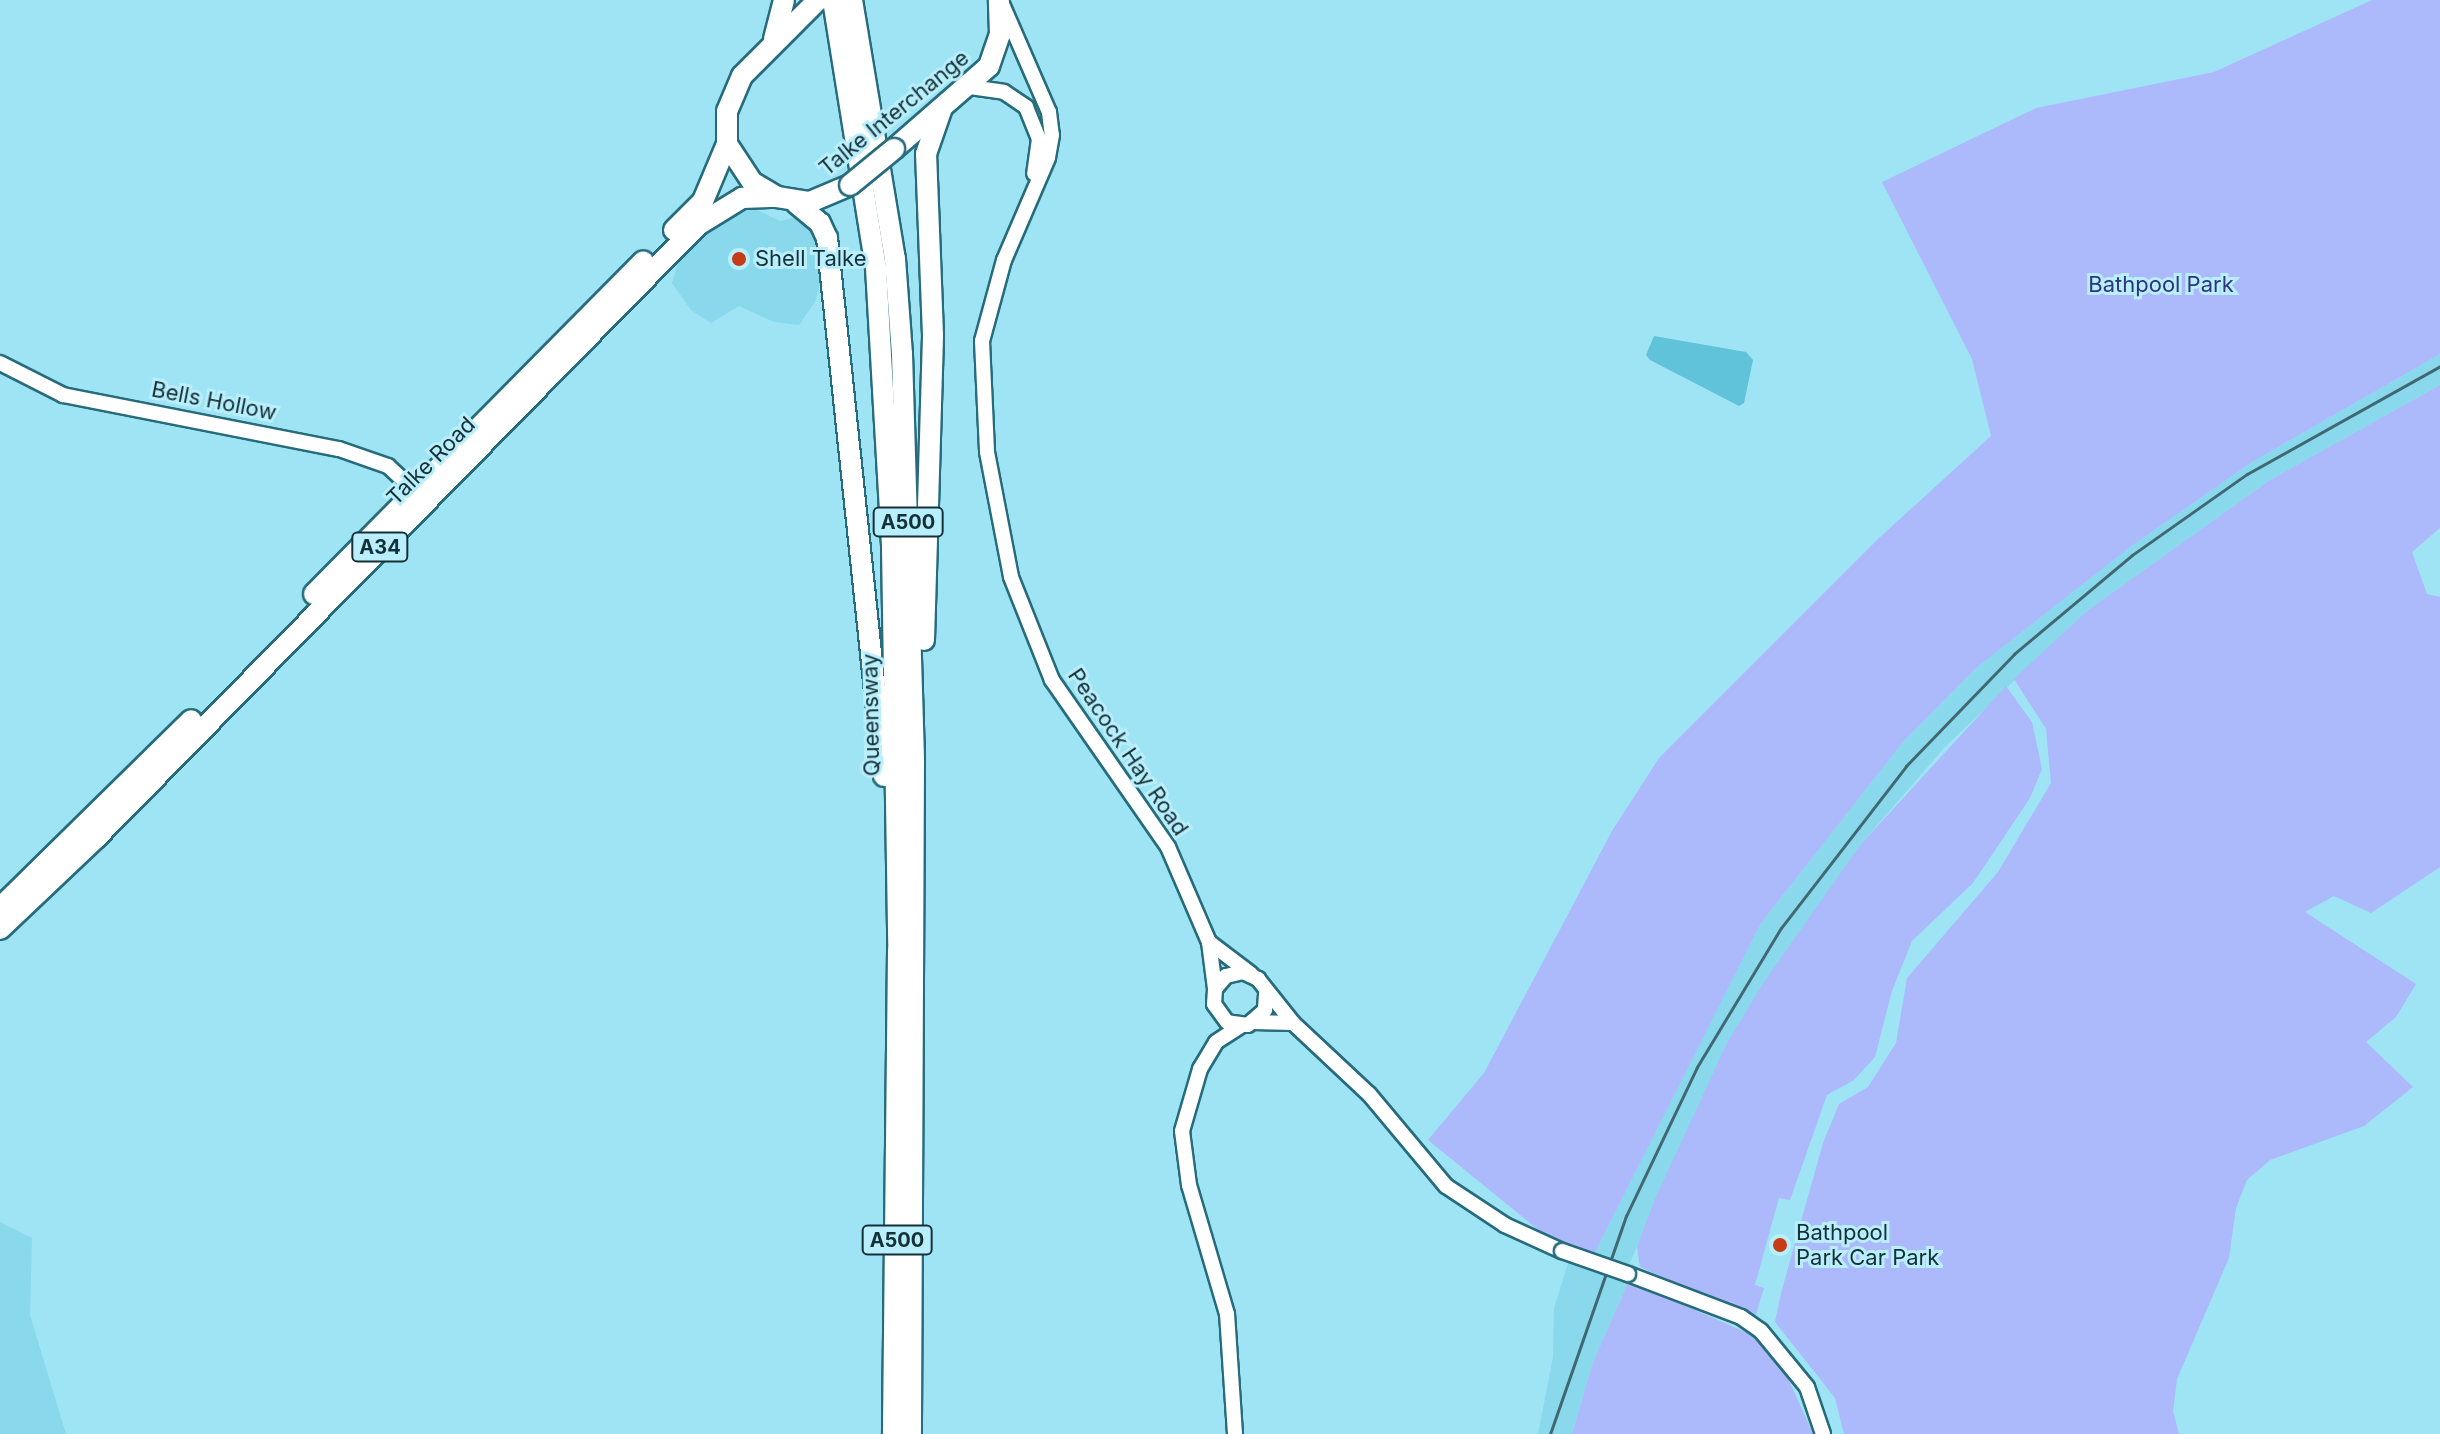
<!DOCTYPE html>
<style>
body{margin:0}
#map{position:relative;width:2440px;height:1434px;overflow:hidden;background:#9fe4f5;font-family:Inter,sans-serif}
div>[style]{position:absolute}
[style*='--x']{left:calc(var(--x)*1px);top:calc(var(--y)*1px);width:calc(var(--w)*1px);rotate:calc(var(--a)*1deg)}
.built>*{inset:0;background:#8ad8eb}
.green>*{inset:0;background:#acb9fa}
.water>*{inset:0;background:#60c3da}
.roads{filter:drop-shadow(2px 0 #266c7c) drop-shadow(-2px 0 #266c7c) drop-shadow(0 2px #266c7c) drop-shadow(0 -2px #266c7c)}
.secondary>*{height:14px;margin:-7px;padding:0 7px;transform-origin:7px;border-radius:7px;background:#fff}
.highway>*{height:20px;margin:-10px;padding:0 10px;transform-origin:10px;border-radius:10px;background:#fff}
.rail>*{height:3px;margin:-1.5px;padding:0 1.5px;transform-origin:1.5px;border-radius:1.5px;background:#3f6872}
.bridges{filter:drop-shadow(2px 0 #266c7c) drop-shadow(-2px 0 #266c7c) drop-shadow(0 2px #266c7c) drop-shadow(0 -2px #266c7c)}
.secondary-bridge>*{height:14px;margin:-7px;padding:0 7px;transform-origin:7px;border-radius:7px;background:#fff}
.highway-bridge>*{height:20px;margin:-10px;padding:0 10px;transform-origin:10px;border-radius:10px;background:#fff}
.dots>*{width:22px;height:22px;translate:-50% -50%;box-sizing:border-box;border:4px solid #b9effc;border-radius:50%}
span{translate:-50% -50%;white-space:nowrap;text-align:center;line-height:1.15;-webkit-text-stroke:6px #b9effc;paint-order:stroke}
.shield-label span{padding:2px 6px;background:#b9effc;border:2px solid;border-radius:6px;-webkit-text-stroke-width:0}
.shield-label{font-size:20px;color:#153138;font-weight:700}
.street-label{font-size:22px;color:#153138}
.poi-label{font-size:22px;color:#153138}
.left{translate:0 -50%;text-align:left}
.park-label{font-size:22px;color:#2f3481}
</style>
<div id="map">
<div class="built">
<div style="clip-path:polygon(749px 206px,780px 221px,800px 216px,819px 237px,826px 261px,815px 302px,799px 325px,774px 322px,739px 306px,711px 323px,691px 310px,672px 283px,678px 262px,695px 240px,723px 214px)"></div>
<div style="clip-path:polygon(2440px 354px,2440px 385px,2270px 480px,2087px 611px,1944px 748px,1861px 844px,1727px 1043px,1628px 1267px,1629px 1281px,1593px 1362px,1572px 1434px,1538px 1434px,1553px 1357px,1554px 1308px,1569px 1260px,1577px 1262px,1581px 1249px,1593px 1254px,1761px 923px,1903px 742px,1976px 668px,2130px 547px,2252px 462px)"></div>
<div style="clip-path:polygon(0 1222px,32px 1238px,30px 1315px,66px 1434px,0 1434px)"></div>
</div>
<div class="green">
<div style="clip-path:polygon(2372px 0,2440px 0,2440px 354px,2252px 462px,2130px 547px,1976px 668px,1903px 742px,1761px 923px,1594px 1254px,1541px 1232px,1428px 1140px,1484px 1073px,1612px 831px,1659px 758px,1879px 538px,1991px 436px,1972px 359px,1882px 182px,2036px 108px,2214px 72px)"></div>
<div style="clip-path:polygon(2440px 385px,2440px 528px,2412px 552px,2427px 594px,2440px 597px,2440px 867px,2371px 913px,2334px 896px,2305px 912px,2416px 984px,2396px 1017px,2366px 1042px,2413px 1087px,2364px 1126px,2270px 1160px,2247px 1180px,2236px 1208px,2229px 1258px,2177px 1379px,2173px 1411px,2179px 1434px,1844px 1434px,1835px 1398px,1775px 1322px,1781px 1293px,1823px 1143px,1839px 1104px,1868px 1087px,1896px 1043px,1907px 978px,1998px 872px,2051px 783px,2046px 729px,2014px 679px,2087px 611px,2270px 480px)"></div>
<div style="clip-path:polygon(2006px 686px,2032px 722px,2042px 769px,2030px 798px,1973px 883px,1912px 941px,1892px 991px,1875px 1057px,1854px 1080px,1827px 1095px,1790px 1200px,1779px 1198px,1755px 1285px,1764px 1288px,1755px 1318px,1640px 1267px,1637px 1247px,1655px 1199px,1727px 1043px,1764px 982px,1861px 844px)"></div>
<div style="clip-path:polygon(1629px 1281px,1752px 1335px,1787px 1376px,1813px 1434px,1572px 1434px,1593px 1362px)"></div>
</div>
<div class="water">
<div style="clip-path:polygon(1654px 336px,1746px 352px,1753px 360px,1744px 403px,1739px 406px,1650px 360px,1646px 355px)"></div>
</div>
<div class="roads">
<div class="secondary">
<div style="--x:1002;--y:4;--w:118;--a:66.5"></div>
<div style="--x:1049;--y:112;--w:23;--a:83"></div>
<div style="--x:1052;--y:135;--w:23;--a:100"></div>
<div style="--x:1048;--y:158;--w:111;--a:113.3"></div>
<div style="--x:1004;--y:260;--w:84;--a:105.2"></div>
<div style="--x:982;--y:341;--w:111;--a:87.4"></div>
<div style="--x:987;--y:452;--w:127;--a:79.1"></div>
<div style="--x:1011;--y:577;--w:111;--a:68.3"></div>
<div style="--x:1052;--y:680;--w:203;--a:55.2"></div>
<div style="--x:1168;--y:847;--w:103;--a:66.7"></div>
<div style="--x:1209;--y:942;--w:53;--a:37.3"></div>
<div style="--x:970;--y:87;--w:34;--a:8"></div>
<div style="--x:1004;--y:92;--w:27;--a:34"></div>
<div style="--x:1026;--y:107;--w:35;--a:68"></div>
<div style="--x:1039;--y:139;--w:35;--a:98"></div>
<div style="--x:0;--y:363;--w:71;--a:26.9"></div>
<div style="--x:63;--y:395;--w:281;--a:11.1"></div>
<div style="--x:339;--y:449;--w:52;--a:19.1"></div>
<div style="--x:388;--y:466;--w:35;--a:43"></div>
<div style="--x:1209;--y:942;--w:47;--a:82.7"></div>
<div style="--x:1266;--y:994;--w:16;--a:94"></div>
<div style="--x:1265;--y:1010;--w:23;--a:139"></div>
<div style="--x:1248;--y:1025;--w:21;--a:-172"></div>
<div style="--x:1227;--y:1022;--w:22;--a:-126"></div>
<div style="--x:1214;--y:1004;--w:15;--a:-86"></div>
<div style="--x:1215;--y:989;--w:17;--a:-50"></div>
<div style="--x:1226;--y:976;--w:17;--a:-13"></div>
<div style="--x:1243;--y:972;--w:17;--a:25"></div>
<div style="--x:1258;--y:979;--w:56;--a:51.5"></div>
<div style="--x:1293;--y:1023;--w:104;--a:43.1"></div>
<div style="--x:1369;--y:1094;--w:120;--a:50.1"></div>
<div style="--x:1446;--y:1186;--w:71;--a:33.5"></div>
<div style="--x:1505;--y:1225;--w:63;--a:24.5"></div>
<div style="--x:1253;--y:1022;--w:40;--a:1.4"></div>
<div style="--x:1628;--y:1274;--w:121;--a:20.8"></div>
<div style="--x:1741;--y:1317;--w:24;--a:35"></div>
<div style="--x:1761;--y:1331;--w:72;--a:50.6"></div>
<div style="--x:1807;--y:1387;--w:50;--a:71.2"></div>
<div style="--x:1235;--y:1434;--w:120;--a:-93.8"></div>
<div style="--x:1227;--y:1314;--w:134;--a:-106.4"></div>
<div style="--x:1189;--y:1185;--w:54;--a:-97.4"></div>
<div style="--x:1182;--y:1131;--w:65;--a:-73.8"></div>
<div style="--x:1200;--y:1069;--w:31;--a:-59"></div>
<div style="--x:1216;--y:1042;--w:30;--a:-33"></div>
</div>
<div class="highway">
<div style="--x:818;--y:0;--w:107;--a:135"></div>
<div style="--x:742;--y:76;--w:38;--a:113"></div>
<div style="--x:727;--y:111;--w:33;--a:90"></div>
<div style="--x:727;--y:144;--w:45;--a:56.7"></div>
<div style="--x:752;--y:182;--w:29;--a:31"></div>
<div style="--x:777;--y:197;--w:33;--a:9"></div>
<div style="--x:810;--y:202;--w:43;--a:-23"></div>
<div style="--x:833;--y:0;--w:271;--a:80.9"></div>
<div style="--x:876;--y:268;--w:279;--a:86.7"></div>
<div style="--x:892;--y:547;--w:404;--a:89.1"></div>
<div style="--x:898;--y:951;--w:483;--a:90.6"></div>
<div style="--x:852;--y:0;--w:263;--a:80.6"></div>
<div style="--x:895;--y:259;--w:95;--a:85.8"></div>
<div style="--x:902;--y:354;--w:407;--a:88.3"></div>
<div style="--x:914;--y:761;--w:673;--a:90.26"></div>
<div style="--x:774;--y:39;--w:40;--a:-75.6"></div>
<div style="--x:894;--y:149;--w:126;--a:-41.1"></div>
<div style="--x:989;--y:66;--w:34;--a:-71"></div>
<div style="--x:1000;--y:34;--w:34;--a:-92"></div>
<div style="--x:796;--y:203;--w:31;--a:40"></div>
<div style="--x:820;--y:223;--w:17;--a:65"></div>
<div style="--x:827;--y:238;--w:541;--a:83.95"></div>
<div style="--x:674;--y:230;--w:41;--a:-45"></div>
<div style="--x:703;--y:201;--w:62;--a:-67.2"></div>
<div style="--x:314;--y:594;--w:468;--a:-45.3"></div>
<div style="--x:924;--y:640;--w:305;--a:-88.3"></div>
<div style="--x:933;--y:335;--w:181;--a:-92.2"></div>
<div style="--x:926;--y:154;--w:46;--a:-70.8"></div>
<div style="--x:0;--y:908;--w:268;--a:-44.5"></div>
<div style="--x:0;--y:929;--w:132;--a:-43.5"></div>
<div style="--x:96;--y:838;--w:859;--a:-45.52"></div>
<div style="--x:698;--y:225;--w:52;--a:-31.5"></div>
<div style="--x:742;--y:198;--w:35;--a:-2"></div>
</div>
</div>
<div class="rail">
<div style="--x:1550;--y:1434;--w:231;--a:-70.8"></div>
<div style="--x:1626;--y:1216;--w:165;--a:-64.5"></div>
<div style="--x:1697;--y:1067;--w:162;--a:-58.9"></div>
<div style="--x:1781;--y:928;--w:205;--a:-52.3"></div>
<div style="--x:1906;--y:766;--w:156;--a:-46"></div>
<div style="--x:2014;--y:654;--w:154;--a:-40"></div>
<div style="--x:2132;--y:555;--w:141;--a:-35.2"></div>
<div style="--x:2247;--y:474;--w:221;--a:-29.2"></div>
</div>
<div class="bridges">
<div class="secondary-bridge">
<div style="--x:1562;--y:1251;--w:70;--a:19.2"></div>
</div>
<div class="highway-bridge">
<div style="--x:850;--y:185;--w:57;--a:-39.3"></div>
</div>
</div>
<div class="dots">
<div style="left:739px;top:259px;background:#c53c16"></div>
<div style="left:1780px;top:1245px;background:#c53c16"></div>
</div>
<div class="shield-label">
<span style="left:908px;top:522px">A500</span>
<span style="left:380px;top:547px">A34</span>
<span style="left:897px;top:1240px">A500</span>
</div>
<div class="street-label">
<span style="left:894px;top:113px;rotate:-39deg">Talke Interchange</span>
<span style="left:214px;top:401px;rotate:11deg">Bells Hollow</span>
<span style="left:431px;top:461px;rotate:-45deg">Talke Road</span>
<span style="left:871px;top:715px;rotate:-91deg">Queensway</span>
<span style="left:1128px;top:752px;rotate:56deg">Peacock Hay Road</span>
</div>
<div class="poi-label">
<span class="left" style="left:755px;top:259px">Shell Talke</span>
<span class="left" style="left:1796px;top:1245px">Bathpool<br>Park Car Park</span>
</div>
<div class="park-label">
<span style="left:2161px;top:285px">Bathpool Park</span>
</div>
</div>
